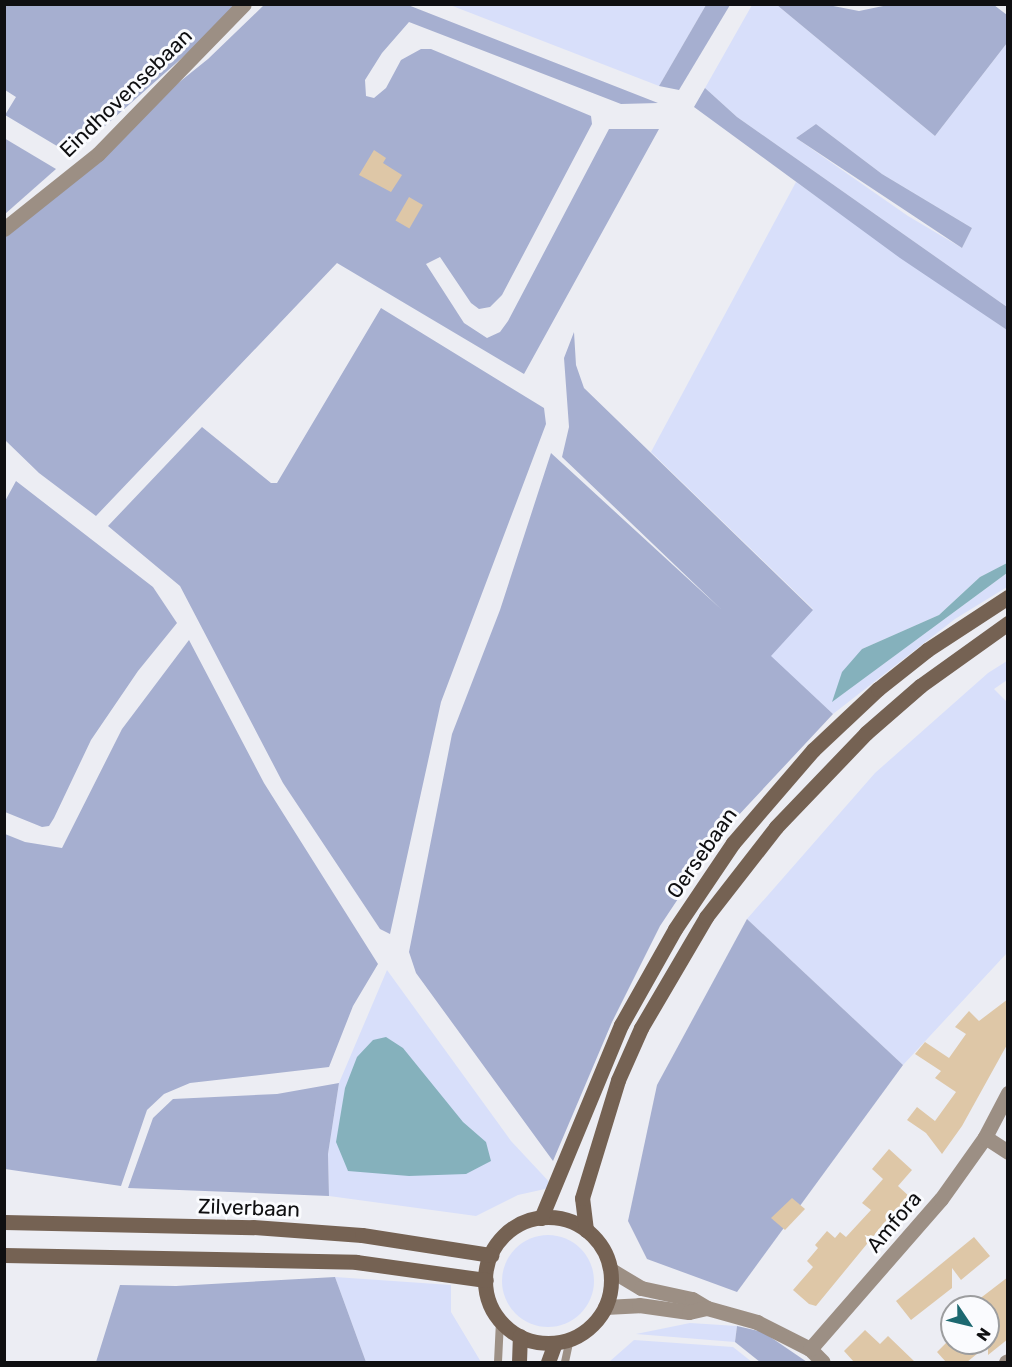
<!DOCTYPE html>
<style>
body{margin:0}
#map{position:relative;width:1012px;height:1367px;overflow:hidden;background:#ecedf3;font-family:Rubik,sans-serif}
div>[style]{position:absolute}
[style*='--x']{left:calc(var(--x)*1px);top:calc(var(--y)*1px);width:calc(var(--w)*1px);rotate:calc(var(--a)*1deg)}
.green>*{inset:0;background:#d8dffa}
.round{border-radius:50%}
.forest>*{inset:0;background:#a6afd0}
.water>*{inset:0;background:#85b1bc}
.building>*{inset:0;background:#dec7a7;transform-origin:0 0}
.lane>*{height:8px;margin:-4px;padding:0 4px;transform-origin:4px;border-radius:4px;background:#9c8f84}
.street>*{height:15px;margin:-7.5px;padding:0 7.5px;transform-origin:7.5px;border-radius:7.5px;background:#9c8f84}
.secondary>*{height:15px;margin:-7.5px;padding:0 7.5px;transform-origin:7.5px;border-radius:7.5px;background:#756253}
.secondary>.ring{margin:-7.5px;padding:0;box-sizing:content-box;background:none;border:15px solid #756253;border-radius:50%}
span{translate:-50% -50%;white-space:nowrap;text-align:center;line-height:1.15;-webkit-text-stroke:6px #fafbfe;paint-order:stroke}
.street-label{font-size:21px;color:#0f0f11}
.frame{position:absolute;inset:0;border:6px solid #0f0f11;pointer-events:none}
.north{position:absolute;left:940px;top:1295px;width:60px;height:60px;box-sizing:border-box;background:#fafbfe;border:2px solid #9c9d9f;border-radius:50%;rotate:125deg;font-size:16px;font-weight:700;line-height:24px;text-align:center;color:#0f0f11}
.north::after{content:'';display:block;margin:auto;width:21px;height:27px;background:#1c6870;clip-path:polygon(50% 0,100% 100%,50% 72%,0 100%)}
</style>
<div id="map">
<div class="green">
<div style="clip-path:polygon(450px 5px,706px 4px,706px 5px,659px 86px)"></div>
<div style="clip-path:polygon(evenodd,752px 5px,777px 5px,935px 136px,1007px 43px,1007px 307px,737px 117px,705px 88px,752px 5px,816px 124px,882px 174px,972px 228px,962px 248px,908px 216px,796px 138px,816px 124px)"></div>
<div style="clip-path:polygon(796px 182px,1007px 330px,1007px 563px,980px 577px,939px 615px,862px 649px,833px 701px,1007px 573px,1007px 587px,955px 619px,833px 714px,770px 656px,813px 609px,651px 452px)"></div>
<div style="clip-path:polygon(1007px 661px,1007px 680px,994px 689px,1007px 702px,1007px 953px,903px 1065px,747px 919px,875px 773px,988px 673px)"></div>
<div style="clip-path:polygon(387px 970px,511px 1141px,554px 1187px,518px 1195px,476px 1216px,329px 1196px,328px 1154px,339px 1083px)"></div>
<div class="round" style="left:502px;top:1235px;width:92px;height:92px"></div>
<div style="clip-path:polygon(335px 1277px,451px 1285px,451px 1312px,481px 1362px,366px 1362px)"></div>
<div style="clip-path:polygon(690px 1323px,737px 1326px,735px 1342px,636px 1334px)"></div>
<div style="clip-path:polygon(634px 1340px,733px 1347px,752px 1362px,609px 1362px)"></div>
</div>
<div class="forest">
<div style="clip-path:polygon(5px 5px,242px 5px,72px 155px,5px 115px,16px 97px,5px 90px)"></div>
<div style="clip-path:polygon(264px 5px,408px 5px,658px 103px,621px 104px,409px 22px,382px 53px,365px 80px,366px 96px,374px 98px,386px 88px,401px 60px,421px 49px,431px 49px,591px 116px,592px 124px,502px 295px,490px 307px,479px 309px,471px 303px,440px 257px,426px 264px,464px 323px,487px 338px,500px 332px,508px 321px,609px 129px,659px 129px,524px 374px,337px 263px,96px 516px,39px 473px,5px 440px,5px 237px,116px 133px,208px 59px)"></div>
<div style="clip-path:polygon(706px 5px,730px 5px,679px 90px,659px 86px)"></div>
<div style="clip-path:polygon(777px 5px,828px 5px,859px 11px,888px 5px,994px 5px,1007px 15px,1007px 43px,935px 136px)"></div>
<div style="clip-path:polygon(705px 88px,737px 117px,1007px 307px,1007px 330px,900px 258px,694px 107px)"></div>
<div style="clip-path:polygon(816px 124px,882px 174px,972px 228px,962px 248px,796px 138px)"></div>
<div style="clip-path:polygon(4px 138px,56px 169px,5px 214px,4px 214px)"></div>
<div style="clip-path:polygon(381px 308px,544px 408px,546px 424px,441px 702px,390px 934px,380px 929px,283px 783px,180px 586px,108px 526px,202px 427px,271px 483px,277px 483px)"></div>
<div style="clip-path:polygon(574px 332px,576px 365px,584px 388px,813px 610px,771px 656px,833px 714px,721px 834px,660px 926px,612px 1022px,553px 1161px,416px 973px,409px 952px,452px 734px,500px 610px,551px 453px,722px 610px,562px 457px,569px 427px,564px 358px)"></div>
<div style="clip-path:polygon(16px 481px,153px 587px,177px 623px,138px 671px,91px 740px,54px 818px,49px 826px,42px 827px,5px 812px,4px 503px)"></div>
<div style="clip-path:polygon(189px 640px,264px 783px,378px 964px,353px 1006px,329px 1067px,190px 1083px,164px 1094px,147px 1110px,121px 1186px,5px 1169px,5px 834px,25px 842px,62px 848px,122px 729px)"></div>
<div style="clip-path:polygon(747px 919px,903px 1065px,737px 1292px,647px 1259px,628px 1221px,657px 1085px)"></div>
<div style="clip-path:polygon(339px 1083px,328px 1154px,329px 1196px,128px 1188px,153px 1118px,173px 1099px,277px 1094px)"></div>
<div style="clip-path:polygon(335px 1277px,366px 1362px,96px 1362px,120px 1285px,176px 1286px)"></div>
<div style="clip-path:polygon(737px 1326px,763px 1332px,807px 1362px,760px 1362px,735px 1342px)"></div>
</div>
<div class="water">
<div style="clip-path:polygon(1007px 563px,1007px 573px,832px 702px,842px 672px,862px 649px,939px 615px,980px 577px)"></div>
<div style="clip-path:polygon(386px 1037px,403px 1048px,463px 1122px,486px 1142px,491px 1161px,466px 1174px,409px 1176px,348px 1171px,336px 1142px,345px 1088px,357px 1057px,373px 1040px)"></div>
</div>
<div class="building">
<div style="clip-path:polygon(374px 150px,386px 158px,383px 163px,402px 175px,391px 192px,359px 175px)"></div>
<div style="left:409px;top:197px;width:16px;height:27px;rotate:30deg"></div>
<div style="clip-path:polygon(1008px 999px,1008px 1043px,962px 1126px,942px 1154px,926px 1133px,907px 1120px,917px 1107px,935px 1121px,956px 1092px,935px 1078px,941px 1071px,915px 1054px,925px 1042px,949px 1058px,966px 1034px,955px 1027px,969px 1011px,979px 1021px)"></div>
<div style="clip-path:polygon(889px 1149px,912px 1170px,898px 1186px,911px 1198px,897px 1214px,894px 1211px,816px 1306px,809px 1304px,793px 1290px,813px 1267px,807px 1261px,818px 1248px,815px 1245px,827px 1231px,835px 1238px,840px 1232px,846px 1237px,871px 1210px,862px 1203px,883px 1179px,872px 1169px)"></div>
<div style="clip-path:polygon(792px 1198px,805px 1209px,785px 1230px,771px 1218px)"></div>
<div style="clip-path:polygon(974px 1237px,990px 1256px,961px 1280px,952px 1268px,952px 1288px,911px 1320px,896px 1301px)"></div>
<div style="clip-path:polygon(1008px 1277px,1008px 1339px,988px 1355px,988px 1345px,967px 1362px,946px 1362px,937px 1352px,946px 1343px,988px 1343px,988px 1307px,978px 1300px)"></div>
<div style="clip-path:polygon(865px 1330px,880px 1344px,888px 1336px,915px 1362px,854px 1362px,844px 1351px)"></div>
</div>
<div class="lane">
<div style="--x:498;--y:1362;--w:41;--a:-87.2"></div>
<div style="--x:565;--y:1362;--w:24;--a:-78"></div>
</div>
<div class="street">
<div style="--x:4;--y:229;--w:120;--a:-38.6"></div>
<div style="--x:98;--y:154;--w:209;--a:-45.8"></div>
<div style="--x:985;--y:1137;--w:50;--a:-62.4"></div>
<div style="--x:611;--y:1270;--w:35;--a:31"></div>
<div style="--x:641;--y:1288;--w:52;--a:12.2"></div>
<div style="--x:692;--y:1299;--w:17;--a:31"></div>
<div style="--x:707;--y:1308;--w:52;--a:15.6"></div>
<div style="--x:757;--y:1322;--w:59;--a:27"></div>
<div style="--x:810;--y:1349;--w:18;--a:45"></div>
<div style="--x:605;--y:1307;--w:34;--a:-3"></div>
<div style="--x:639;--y:1305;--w:50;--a:8"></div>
<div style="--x:689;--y:1312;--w:18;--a:-13"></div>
<div style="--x:810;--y:1349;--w:199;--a:-48.9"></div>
<div style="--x:941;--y:1199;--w:76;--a:-54.6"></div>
<div style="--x:985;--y:1137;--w:27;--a:33"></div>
<div style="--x:1006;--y:1362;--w:2;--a:-27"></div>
</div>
<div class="secondary">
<div class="ring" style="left:485px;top:1217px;width:111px;height:111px"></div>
<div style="--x:541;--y:1218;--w:209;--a:-67.5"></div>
<div style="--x:621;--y:1025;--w:110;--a:-60.6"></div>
<div style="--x:675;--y:929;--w:104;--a:-56"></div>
<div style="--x:733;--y:843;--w:123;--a:-49.3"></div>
<div style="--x:813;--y:750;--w:89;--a:-43.2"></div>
<div style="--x:878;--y:689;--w:63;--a:-38.5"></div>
<div style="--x:927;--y:650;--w:97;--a:-33.2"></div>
<div style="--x:4;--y:1222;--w:249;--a:1.2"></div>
<div style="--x:253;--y:1227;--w:109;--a:4.2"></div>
<div style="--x:362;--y:1235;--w:131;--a:8.8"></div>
<div style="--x:586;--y:1230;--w:32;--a:-97"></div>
<div style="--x:582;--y:1198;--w:123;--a:-73"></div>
<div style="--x:618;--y:1080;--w:57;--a:-66.1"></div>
<div style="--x:641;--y:1028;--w:129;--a:-59.6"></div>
<div style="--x:706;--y:917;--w:114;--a:-52.1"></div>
<div style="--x:776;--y:827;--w:130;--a:-46.2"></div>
<div style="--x:866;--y:733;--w:72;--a:-41"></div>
<div style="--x:920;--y:686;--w:108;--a:-35.6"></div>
<div style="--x:4;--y:1255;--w:352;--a:1.1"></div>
<div style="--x:356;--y:1262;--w:131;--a:7.9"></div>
<div style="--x:519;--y:1362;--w:26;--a:-88"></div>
<div style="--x:548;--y:1362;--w:20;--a:-70"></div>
</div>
<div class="street-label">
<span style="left:126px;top:93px;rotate:-44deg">Eindhovensebaan</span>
<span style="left:702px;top:853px;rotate:-55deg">Oersebaan</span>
<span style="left:249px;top:1208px;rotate:2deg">Zilverbaan</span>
<span style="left:894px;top:1222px;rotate:-50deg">Amfora</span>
</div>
<div class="frame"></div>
<div class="north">N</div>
</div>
